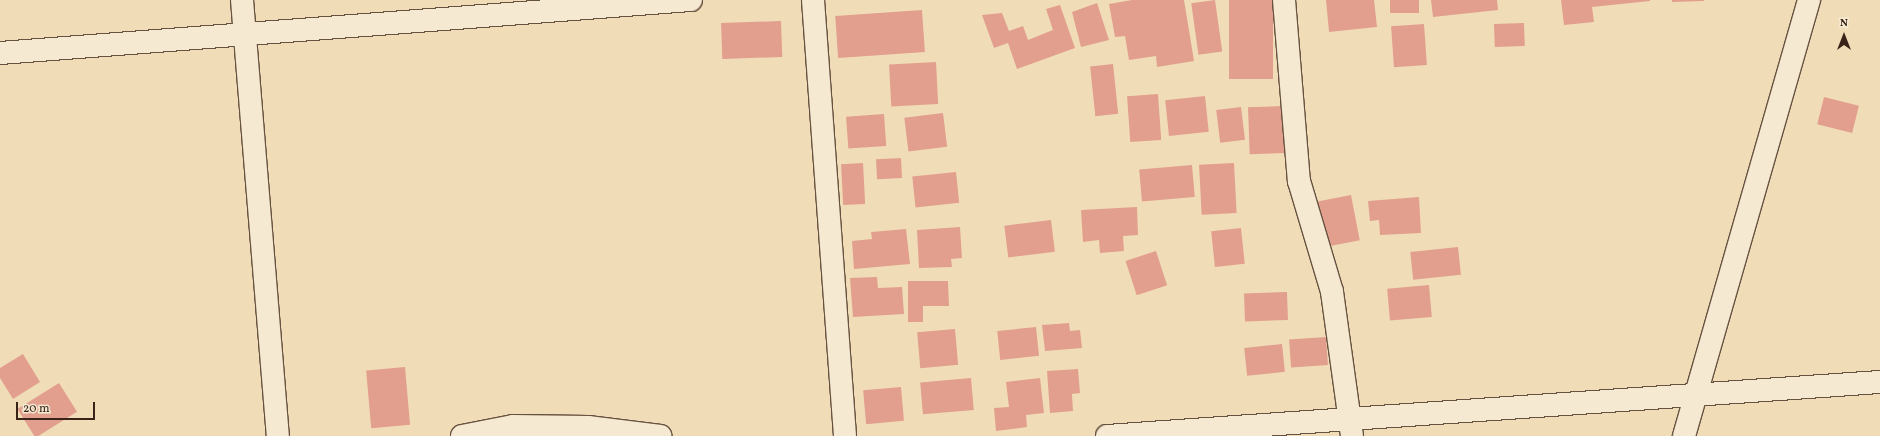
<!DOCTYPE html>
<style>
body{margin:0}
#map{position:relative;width:1880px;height:436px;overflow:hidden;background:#f0ddb8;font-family:Vollkorn,serif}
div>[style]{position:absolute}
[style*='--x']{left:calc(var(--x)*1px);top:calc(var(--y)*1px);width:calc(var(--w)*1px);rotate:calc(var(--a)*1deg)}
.building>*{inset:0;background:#e29f8d;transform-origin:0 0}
.roads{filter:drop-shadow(1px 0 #675241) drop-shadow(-1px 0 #675241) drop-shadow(0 1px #675241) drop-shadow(0 -1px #675241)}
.minor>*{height:22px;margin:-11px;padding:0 11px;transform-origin:11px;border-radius:11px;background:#f5e9d1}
span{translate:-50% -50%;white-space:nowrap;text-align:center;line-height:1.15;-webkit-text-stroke:3px #f5e9d1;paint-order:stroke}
.north{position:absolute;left:1824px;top:16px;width:40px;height:40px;-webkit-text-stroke:3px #f5e9d1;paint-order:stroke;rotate:0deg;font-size:11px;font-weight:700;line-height:16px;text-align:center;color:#392319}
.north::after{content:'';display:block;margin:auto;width:14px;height:18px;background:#392319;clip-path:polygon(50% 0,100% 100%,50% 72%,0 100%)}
.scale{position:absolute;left:16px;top:402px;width:79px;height:18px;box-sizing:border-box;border:2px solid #392319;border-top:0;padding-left:5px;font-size:12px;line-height:14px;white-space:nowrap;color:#392319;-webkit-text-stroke:3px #f5e9d1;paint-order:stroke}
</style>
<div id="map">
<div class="building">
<div style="clip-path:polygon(1132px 0,1184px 0,1194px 61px,1157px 67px,1156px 56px,1129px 60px,1125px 36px,1115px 37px,1109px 4px)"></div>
<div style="left:1215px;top:0;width:52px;height:24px;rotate:82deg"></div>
<div style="left:1229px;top:0;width:44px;height:79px"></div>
<div style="clip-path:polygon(1326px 0,1374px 0,1377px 27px,1329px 32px)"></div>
<div style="left:1390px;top:0;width:29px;height:13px"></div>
<div style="clip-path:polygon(1431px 0,1497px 0,1498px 10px,1433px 17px)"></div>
<div style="clip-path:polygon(1561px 0,1650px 0,1650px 1px,1592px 7px,1594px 22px,1564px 25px)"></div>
<div style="clip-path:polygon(1672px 0,1704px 0,1704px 1px,1672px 2px)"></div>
<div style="clip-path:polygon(1097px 3px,1109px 40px,1081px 47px,1072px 12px)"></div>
<div style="clip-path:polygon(1060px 5px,1075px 48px,1017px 69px,1008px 43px,994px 48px,982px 15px,1002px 13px,1009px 31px,1023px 26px,1028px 40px,1053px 30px,1046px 9px)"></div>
<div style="left:922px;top:10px;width:42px;height:87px;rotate:86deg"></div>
<div style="left:781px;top:21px;width:36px;height:60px;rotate:88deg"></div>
<div style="left:1524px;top:23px;width:23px;height:30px;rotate:88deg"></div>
<div style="left:1424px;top:24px;width:41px;height:33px;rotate:86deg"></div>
<div style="left:936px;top:62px;width:42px;height:47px;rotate:87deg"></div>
<div style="left:1113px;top:64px;width:50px;height:23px;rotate:84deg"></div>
<div style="left:1158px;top:94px;width:46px;height:31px;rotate:86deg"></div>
<div style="left:1205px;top:96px;width:36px;height:40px;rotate:84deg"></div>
<div style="left:1824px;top:97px;width:36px;height:28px;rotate:14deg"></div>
<div style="left:1283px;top:106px;width:47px;height:35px;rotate:88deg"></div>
<div style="left:1241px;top:107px;width:33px;height:25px;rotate:83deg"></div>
<div style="left:943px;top:113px;width:34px;height:39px;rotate:83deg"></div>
<div style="left:884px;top:114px;width:32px;height:38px;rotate:86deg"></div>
<div style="left:901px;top:158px;width:20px;height:25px;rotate:87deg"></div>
<div style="left:863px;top:163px;width:41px;height:22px;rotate:87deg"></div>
<div style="left:1234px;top:163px;width:50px;height:35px;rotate:87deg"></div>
<div style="left:1192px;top:165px;width:32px;height:53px;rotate:85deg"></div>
<div style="left:956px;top:172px;width:31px;height:44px;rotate:84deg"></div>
<div style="left:1351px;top:195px;width:46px;height:34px;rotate:79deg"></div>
<div style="clip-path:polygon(1419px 197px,1421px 233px,1380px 235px,1379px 220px,1370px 221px,1368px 201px)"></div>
<div style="clip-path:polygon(1137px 207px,1138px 235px,1123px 236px,1124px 251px,1100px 253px,1099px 240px,1083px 242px,1081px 210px)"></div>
<div style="left:1051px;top:220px;width:32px;height:47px;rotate:83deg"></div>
<div style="clip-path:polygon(960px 227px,962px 258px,951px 259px,952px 267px,919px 268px,917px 230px)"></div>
<div style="left:1241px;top:228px;width:36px;height:30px;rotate:84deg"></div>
<div style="clip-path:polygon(906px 229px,910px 264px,854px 269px,852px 241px,872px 239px,871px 232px)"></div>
<div style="left:1458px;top:247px;width:28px;height:48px;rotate:84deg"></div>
<div style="left:1156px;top:251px;width:36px;height:32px;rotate:72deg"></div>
<div style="clip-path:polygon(877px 277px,878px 288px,902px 287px,904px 314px,853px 317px,850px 278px)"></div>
<div style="clip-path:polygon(908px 281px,948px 281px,949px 306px,923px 306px,923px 322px,908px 322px)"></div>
<div style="left:1429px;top:285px;width:32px;height:42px;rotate:85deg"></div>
<div style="left:1287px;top:292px;width:28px;height:43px;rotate:88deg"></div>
<div style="clip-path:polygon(1069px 323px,1070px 331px,1080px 330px,1082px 348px,1045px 351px,1042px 325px)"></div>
<div style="left:1036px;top:327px;width:29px;height:39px;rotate:84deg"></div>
<div style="left:955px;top:329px;width:36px;height:38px;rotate:85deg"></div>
<div style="left:1326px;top:337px;width:28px;height:37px;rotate:86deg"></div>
<div style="left:1282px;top:344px;width:28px;height:38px;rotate:84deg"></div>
<div style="clip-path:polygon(23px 354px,40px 382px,13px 399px,0 378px,0 368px)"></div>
<div style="left:405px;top:367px;width:58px;height:39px;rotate:85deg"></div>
<div style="clip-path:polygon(1078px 369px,1080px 393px,1072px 394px,1073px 411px,1050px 413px,1047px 371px)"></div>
<div style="left:971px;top:378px;width:32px;height:51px;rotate:85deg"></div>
<div style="clip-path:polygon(1040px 378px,1044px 413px,1026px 415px,1027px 427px,996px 431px,994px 408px,1009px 407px,1006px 382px)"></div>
<div style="left:59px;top:383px;width:34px;height:49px;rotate:58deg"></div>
<div style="left:901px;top:387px;width:34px;height:38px;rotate:85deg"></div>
</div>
<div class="roads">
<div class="minor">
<div style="--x:242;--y:0;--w:437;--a:85.3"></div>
<div style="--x:813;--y:0;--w:437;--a:85.8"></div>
<div style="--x:1284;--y:0;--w:182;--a:85.3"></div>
<div style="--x:1299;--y:181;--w:116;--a:73.4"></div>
<div style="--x:1332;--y:292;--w:145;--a:82.1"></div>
<div style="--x:0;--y:53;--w:693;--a:-4.39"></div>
<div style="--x:462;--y:436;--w:52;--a:-11.1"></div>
<div style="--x:513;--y:426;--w:75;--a:0.8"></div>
<div style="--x:588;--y:427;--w:73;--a:7.1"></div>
<div style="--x:1107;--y:436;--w:775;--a:-4"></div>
<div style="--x:1684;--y:436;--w:454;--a:-74"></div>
</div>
</div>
<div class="north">N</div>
<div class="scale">20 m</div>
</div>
